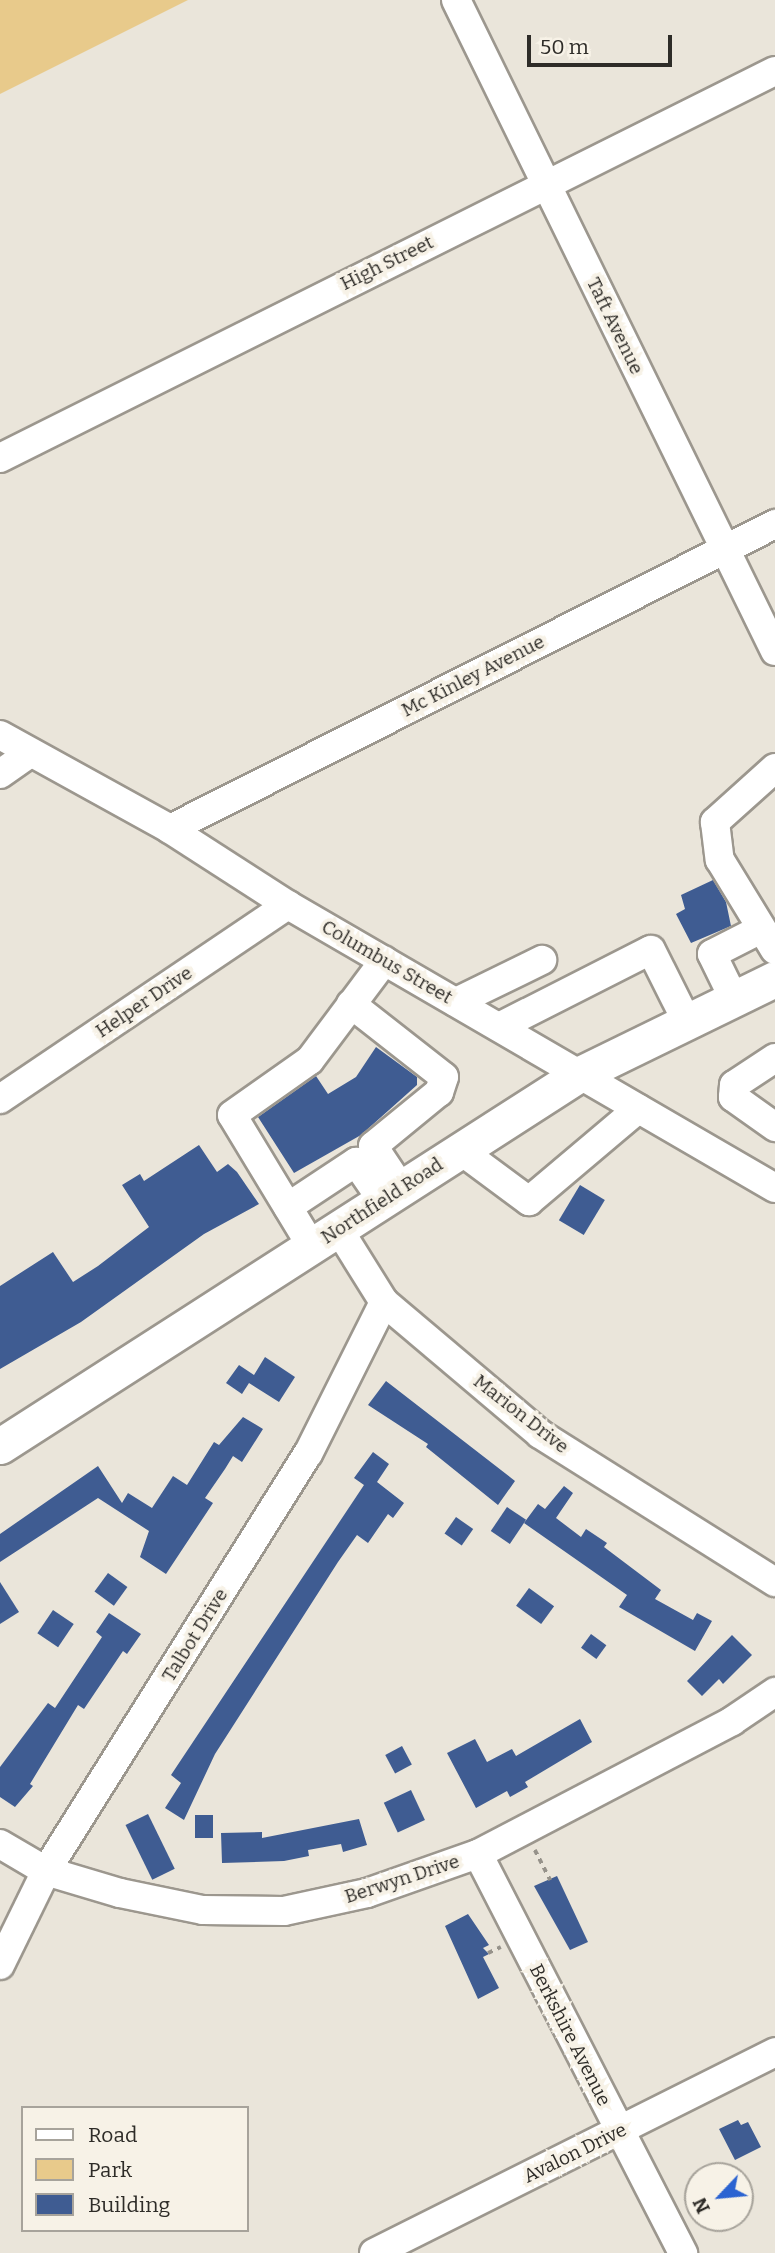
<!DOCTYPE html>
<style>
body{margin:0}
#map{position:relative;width:775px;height:2253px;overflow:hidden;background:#eae5da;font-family:Bitter,serif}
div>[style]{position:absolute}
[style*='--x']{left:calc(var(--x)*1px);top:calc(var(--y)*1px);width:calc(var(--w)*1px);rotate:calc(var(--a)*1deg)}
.green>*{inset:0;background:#e8ca8b}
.building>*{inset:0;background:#3f5c92;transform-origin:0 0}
.path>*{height:3.5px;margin-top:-1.75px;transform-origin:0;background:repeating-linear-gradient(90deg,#96928a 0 5px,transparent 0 10px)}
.roads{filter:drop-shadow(2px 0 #9c978e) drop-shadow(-2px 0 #9c978e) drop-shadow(0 2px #9c978e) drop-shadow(0 -2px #9c978e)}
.minor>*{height:28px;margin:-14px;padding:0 14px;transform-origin:14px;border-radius:14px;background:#fff}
.major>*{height:35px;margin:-17.5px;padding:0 17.5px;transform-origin:17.5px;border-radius:17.5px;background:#fff}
span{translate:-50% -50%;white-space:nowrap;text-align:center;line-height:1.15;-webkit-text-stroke:7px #f7f2e7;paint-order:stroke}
.street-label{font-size:19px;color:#2e2c28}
.legend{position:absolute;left:21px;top:2106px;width:228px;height:126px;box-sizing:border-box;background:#f7f2e7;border:2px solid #a7a39b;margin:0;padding:9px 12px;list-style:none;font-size:21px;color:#2e2c28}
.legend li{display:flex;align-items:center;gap:14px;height:35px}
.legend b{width:35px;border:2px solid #a7a39b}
.north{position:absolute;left:684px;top:2162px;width:70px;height:70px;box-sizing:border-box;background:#f7f2e7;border:2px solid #a7a39b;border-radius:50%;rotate:244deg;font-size:19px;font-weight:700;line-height:28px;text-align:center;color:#2e2c28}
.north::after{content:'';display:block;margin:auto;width:24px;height:32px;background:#2b63d1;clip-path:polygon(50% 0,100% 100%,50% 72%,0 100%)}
.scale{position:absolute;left:527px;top:35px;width:145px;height:32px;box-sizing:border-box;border:4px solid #2e2c28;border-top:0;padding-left:9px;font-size:21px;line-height:24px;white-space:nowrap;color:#2e2c28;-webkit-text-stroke:5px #f7f2e7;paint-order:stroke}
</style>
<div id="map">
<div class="green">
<div style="clip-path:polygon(0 0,188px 0,0 94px)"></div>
</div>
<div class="building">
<div style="clip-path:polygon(713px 880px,726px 902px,731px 926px,691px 943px,676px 914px,685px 909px,681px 895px)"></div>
<div style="clip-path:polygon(376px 1047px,417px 1077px,417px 1085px,361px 1135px,294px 1173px,258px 1117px,316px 1076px,328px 1094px,356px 1077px)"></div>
<div style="clip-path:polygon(199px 1145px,217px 1172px,228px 1164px,237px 1172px,259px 1204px,204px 1234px,81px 1322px,0 1369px,0 1286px,53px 1252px,73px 1282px,98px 1266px,149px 1227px,122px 1185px,140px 1174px,144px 1181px)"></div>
<div style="left:580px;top:1185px;width:29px;height:41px;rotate:31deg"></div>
<div style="clip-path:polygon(265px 1357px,295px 1377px,279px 1402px,249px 1383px,242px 1394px,226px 1383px,239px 1365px,254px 1375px)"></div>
<div style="clip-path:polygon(386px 1381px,515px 1481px,498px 1505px,426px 1447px,428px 1444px,368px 1405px)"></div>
<div style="clip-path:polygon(243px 1417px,263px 1429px,242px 1462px,233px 1456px,225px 1469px,205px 1498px,213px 1503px,166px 1574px,140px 1557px,149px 1531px,98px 1498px,0 1562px,0 1534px,98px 1466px,122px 1503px,128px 1493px,152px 1508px,173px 1476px,187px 1485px,214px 1442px,219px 1445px)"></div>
<div style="clip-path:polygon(373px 1452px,389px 1464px,377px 1482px,404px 1503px,393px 1518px,388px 1514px,368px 1543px,357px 1535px,338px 1562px,215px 1754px,184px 1820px,165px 1808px,181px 1783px,171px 1775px,364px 1485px,354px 1478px)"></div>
<div style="clip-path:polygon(564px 1486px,573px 1493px,556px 1518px,581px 1537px,586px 1529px,607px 1543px,604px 1547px,661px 1590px,655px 1599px,693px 1620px,697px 1613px,712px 1621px,695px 1651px,619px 1607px,627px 1595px,524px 1523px,538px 1504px,545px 1509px)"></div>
<div style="left:507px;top:1507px;width:23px;height:29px;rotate:34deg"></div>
<div style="left:456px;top:1517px;width:21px;height:20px;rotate:35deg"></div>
<div style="left:108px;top:1573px;width:24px;height:23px;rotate:36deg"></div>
<div style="clip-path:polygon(0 1582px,19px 1612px,0 1624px)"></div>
<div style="left:529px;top:1588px;width:31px;height:22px;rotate:36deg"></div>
<div style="left:53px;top:1610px;width:25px;height:28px;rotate:34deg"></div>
<div style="clip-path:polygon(109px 1613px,141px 1634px,127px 1654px,123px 1651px,84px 1709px,78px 1705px,30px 1784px,33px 1786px,15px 1807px,0 1797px,0 1767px,48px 1703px,55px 1708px,102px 1637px,96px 1632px)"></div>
<div style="left:591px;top:1634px;width:19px;height:17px;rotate:36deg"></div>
<div style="clip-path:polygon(732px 1635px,752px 1655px,723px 1684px,719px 1679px,702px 1696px,687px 1681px)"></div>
<div style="clip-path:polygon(580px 1719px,592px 1742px,525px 1782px,528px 1787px,510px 1797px,507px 1791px,476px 1808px,447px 1753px,475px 1739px,487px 1762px,512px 1749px,516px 1756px)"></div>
<div style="left:402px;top:1746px;width:21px;height:19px;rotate:62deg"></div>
<div style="left:411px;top:1790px;width:33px;height:30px;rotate:65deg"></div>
<div style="left:148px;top:1814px;width:61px;height:25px;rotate:64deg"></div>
<div style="left:195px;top:1815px;width:18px;height:23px"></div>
<div style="clip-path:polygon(359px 1819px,367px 1845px,343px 1852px,341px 1844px,308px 1850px,309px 1856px,284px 1861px,222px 1863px,221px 1833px,262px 1832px,262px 1838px)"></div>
<div style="clip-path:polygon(557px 1876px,588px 1942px,570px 1950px,534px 1886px)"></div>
<div style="clip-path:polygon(468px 1914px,489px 1945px,483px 1948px,489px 1954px,483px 1957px,499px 1988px,478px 1999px,445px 1926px)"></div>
<div style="clip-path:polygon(738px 2120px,741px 2125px,748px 2122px,761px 2147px,735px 2160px,719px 2129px)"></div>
</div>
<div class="path">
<div style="--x:535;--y:1850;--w:34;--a:63"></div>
<div style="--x:488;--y:1953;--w:14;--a:-25"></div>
</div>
<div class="roads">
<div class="minor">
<div style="--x:456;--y:0;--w:725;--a:63.89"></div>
<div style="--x:0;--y:458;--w:866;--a:-26.54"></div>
<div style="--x:0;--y:735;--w:194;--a:28.9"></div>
<div style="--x:170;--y:829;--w:140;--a:32.8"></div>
<div style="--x:288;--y:905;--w:563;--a:30.16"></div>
<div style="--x:775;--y:768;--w:81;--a:138"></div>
<div style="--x:715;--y:822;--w:38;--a:83"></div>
<div style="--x:720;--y:860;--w:105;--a:58.6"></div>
<div style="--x:0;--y:774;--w:37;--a:-35"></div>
<div style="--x:170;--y:829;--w:678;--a:-26.75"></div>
<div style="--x:734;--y:999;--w:50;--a:-116.1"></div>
<div style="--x:712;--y:954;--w:55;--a:-27"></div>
<div style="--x:456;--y:1002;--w:96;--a:-26"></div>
<div style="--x:351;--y:1004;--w:118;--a:38.1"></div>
<div style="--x:444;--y:1077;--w:16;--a:108"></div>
<div style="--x:439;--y:1092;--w:85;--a:140.7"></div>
<div style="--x:373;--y:1146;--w:50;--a:56.3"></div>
<div style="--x:499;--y:1027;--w:170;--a:-26.9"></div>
<div style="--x:651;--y:950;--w:80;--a:63.4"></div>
<div style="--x:775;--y:1058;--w:49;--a:146.6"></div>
<div style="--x:734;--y:1085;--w:12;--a:95"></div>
<div style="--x:733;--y:1097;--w:52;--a:35.5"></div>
<div style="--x:0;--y:1099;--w:347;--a:-34"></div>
<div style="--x:460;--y:1150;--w:86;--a:36.5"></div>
<div style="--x:529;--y:1201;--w:143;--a:-40.2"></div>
<div style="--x:288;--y:1207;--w:82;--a:-33.5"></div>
<div style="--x:356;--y:1162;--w:46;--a:55.6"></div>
<div style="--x:339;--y:1230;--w:85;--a:58"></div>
<div style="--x:384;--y:1302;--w:204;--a:40.2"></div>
<div style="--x:540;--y:1434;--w:278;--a:32.2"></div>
<div style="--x:312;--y:1247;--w:154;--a:-121.2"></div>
<div style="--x:232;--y:1115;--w:95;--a:-35.2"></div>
<div style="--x:310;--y:1060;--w:124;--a:-53.2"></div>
<div style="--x:0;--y:1844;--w:53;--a:30.4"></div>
<div style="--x:46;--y:1871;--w:77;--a:16.6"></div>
<div style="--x:120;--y:1893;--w:85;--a:11.6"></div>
<div style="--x:203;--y:1910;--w:81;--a:0.7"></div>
<div style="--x:284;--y:1911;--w:85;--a:-12.2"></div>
<div style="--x:367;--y:1893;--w:118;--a:-19.4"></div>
<div style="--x:478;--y:1854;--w:287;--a:-27.6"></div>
<div style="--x:732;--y:1721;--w:52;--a:-34"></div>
<div style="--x:478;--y:1854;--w:449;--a:62.8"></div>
<div style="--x:0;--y:1965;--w:105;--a:-63.9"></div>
<div style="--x:46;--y:1871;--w:492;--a:-57.9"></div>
<div style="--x:308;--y:1454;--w:170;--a:-63.4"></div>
<div style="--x:374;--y:2253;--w:449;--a:-26.6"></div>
</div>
<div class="major">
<div style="--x:0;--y:1446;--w:687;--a:-32.7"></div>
<div style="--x:578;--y:1075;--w:219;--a:-26"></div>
</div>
</div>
<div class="street-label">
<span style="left:387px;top:263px;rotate:-26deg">High Street</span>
<span style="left:615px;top:326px;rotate:64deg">Taft Avenue</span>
<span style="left:473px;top:676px;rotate:-27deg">Mc Kinley Avenue</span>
<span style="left:387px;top:962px;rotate:30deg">Columbus Street</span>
<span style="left:144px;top:1002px;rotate:-34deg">Helper Drive</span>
<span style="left:382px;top:1201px;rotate:-33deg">Northfield Road</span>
<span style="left:521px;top:1414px;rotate:38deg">Marion Drive</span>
<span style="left:195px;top:1635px;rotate:-58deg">Talbot Drive</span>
<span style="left:402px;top:1879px;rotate:-18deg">Berwyn Drive</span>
<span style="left:570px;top:2035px;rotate:63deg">Berkshire Avenue</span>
<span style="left:575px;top:2153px;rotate:-26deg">Avalon Drive</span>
</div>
<ul class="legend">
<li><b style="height:9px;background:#fff"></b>Road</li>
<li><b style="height:19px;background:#e8ca8b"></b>Park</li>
<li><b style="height:19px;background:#3f5c92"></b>Building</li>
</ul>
<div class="north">N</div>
<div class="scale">50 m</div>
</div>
